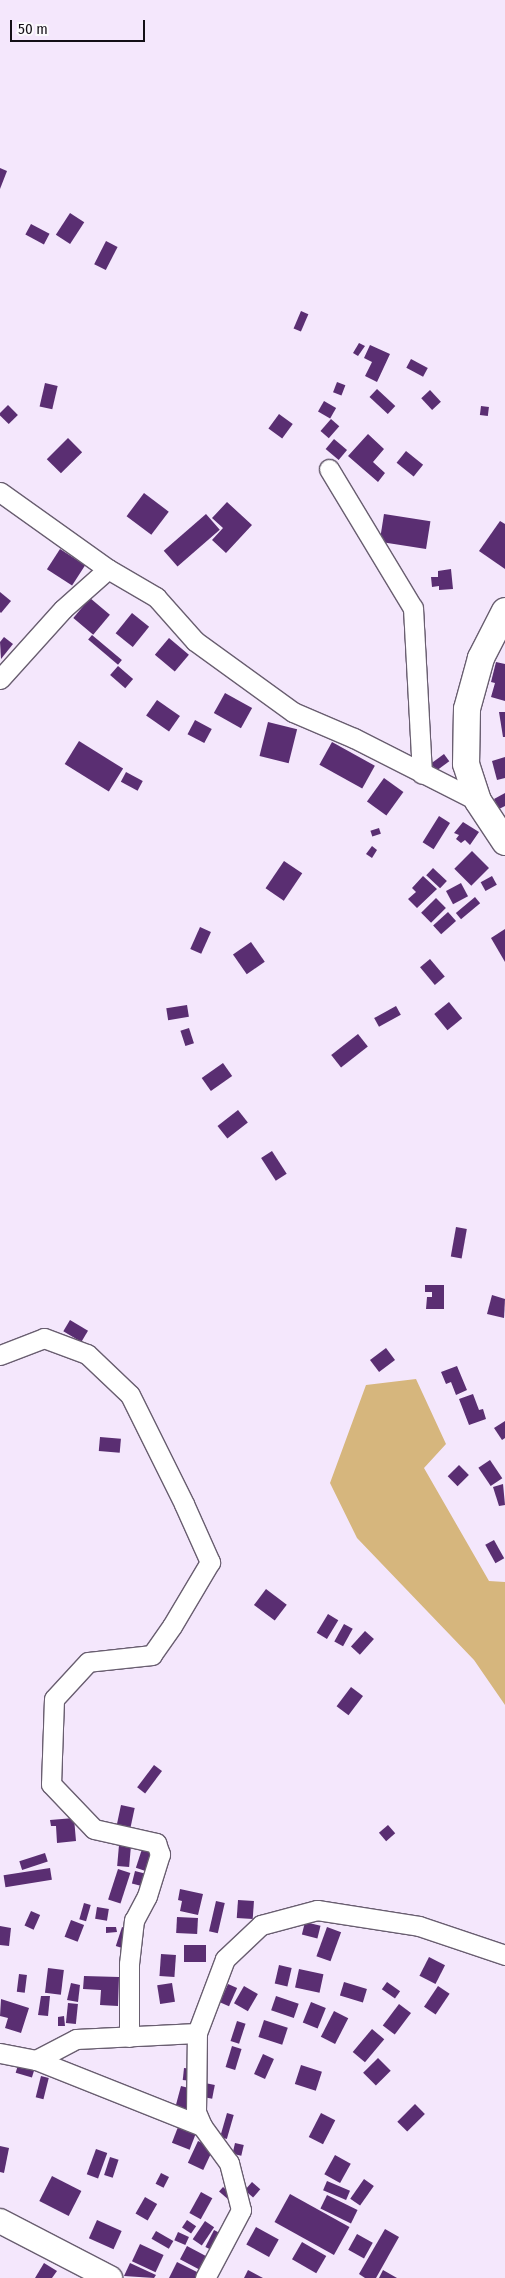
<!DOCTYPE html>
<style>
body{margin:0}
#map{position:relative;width:505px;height:2278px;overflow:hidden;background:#f4e7fc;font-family:"Fira Sans Condensed",sans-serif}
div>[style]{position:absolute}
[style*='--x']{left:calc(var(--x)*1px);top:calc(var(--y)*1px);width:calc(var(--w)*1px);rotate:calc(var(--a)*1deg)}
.green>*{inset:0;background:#d6b67d}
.building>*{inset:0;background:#5a2e72;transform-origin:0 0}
.roads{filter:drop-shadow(1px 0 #695e70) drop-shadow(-1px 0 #695e70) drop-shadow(0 1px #695e70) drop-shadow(0 -1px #695e70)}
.minor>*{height:19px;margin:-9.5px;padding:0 9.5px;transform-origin:9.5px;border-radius:9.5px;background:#fff}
.tertiary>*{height:24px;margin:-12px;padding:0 12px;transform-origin:12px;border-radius:12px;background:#fff}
.secondary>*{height:26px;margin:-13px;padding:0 13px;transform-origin:13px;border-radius:13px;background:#fff}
span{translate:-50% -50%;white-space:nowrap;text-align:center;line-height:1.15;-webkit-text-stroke:5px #fbf9fd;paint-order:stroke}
.scale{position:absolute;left:10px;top:20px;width:135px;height:22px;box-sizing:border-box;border:2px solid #130f16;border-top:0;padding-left:6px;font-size:15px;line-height:18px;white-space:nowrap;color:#130f16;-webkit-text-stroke:4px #fbf9fd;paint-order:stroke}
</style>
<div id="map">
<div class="green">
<div style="clip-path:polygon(416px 1379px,446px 1444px,424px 1468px,489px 1581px,505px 1582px,505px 1705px,474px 1660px,357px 1538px,330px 1483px,366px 1385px)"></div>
</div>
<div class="building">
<div style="clip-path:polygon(0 168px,7px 171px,0 189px)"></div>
<div style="left:70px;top:213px;width:17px;height:26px;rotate:33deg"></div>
<div style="left:31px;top:224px;width:21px;height:12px;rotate:28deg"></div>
<div style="left:106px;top:241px;width:13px;height:26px;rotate:27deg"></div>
<div style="left:301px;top:311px;width:8px;height:19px;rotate:23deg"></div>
<div style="clip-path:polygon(359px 343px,365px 346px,358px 356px,353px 353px)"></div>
<div style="clip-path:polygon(370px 345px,390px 354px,377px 382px,365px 376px,372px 362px,364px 358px)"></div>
<div style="left:411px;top:359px;width:19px;height:10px;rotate:28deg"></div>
<div style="left:337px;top:382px;width:9px;height:11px;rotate:21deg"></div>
<div style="left:45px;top:383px;width:13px;height:24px;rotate:13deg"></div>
<div style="left:377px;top:389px;width:25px;height:11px;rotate:43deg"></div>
<div style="left:430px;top:390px;width:16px;height:12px;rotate:47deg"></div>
<div style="left:324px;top:401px;width:14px;height:12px;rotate:30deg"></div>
<div style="left:8px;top:405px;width:14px;height:13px;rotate:45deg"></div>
<div style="left:481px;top:406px;width:8px;height:9px;rotate:7deg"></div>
<div style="left:279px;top:414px;width:17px;height:18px;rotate:36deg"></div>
<div style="left:331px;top:419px;width:11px;height:16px;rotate:41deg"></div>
<div style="clip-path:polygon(368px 434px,384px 449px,373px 462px,385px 473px,378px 482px,348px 456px)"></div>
<div style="left:68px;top:438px;width:20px;height:30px;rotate:45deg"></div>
<div style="left:334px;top:439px;width:17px;height:13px;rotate:40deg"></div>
<div style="left:406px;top:451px;width:22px;height:15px;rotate:39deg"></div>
<div style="left:144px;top:493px;width:31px;height:29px;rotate:37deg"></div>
<div style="clip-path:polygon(227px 502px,252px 525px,226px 553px,212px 540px,223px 528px,212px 518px)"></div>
<div style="left:206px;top:514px;width:21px;height:56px;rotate:49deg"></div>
<div style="left:384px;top:514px;width:47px;height:28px;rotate:9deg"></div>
<div style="clip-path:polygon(500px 521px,505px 524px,505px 569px,479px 551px)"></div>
<div style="left:60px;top:549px;width:30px;height:24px;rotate:33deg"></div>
<div style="clip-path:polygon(451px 569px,453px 589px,439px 590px,439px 586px,432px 587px,431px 577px,438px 577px,438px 571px)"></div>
<div style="clip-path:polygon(0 592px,11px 601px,1px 613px,0 612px)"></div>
<div style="left:90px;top:598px;width:26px;height:26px;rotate:40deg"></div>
<div style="left:132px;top:613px;width:22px;height:26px;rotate:39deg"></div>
<div style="left:92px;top:635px;width:39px;height:6px;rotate:40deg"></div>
<div style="clip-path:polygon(4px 637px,13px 644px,1px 659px,0 642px)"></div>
<div style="left:169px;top:638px;width:26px;height:22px;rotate:40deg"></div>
<div style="clip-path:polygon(496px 662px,505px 664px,505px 701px,491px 697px,495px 683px,491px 682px)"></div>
<div style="left:118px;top:666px;width:20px;height:12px;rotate:41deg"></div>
<div style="left:225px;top:693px;width:31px;height:23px;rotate:29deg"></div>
<div style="left:157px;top:700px;width:28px;height:19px;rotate:35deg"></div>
<div style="clip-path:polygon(499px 712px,505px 712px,505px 737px,503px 737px)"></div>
<div style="left:195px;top:720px;width:19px;height:16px;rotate:28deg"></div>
<div style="left:268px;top:722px;width:30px;height:35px;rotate:14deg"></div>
<div style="left:79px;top:741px;width:52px;height:27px;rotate:32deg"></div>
<div style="left:332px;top:742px;width:49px;height:26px;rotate:29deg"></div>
<div style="left:444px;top:754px;width:9px;height:16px;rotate:54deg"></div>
<div style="clip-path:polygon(505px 757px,505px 778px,497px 780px,492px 761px)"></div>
<div style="left:126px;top:772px;width:19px;height:11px;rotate:28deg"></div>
<div style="left:384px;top:778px;width:24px;height:29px;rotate:36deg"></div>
<div style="clip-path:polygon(505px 793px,505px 806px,499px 809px,494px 799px)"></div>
<div style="left:439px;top:816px;width:13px;height:31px;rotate:32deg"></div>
<div style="clip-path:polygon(463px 822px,479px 832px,470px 845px,465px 840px,461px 843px,456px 839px,459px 835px,454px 833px)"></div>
<div style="left:379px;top:828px;width:6px;height:9px;rotate:72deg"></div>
<div style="clip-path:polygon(372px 846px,377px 850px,372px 858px,366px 854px)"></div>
<div style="left:472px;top:851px;width:24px;height:25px;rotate:45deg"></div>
<div style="left:284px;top:861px;width:22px;height:33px;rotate:34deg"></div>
<div style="left:433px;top:868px;width:19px;height:10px;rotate:43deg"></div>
<div style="clip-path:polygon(423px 876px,437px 889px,417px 908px,408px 899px,416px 892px,412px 888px)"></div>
<div style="left:492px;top:876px;width:10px;height:13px;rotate:61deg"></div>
<div style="left:461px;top:883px;width:15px;height:17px;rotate:62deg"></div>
<div style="left:475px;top:897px;width:8px;height:25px;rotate:50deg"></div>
<div style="left:436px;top:898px;width:14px;height:21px;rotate:45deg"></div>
<div style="left:448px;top:912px;width:12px;height:20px;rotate:48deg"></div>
<div style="left:200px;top:927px;width:12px;height:24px;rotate:24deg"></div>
<div style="clip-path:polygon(505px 929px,505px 962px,491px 938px)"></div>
<div style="left:251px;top:942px;width:24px;height:22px;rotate:55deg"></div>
<div style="left:430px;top:959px;width:23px;height:13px;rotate:50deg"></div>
<div style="left:449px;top:1002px;width:21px;height:19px;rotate:51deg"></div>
<div style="left:187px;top:1005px;width:12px;height:21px;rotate:81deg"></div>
<div style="left:396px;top:1006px;width:10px;height:25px;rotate:61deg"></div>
<div style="left:189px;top:1028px;width:16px;height:9px;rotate:72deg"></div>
<div style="left:358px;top:1034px;width:16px;height:34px;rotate:52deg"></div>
<div style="left:223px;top:1063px;width:16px;height:26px;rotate:55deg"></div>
<div style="left:238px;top:1110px;width:16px;height:26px;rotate:52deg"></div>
<div style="left:272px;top:1151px;width:27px;height:13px;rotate:57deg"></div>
<div style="left:456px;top:1227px;width:11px;height:30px;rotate:10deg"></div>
<div style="clip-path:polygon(425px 1285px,444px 1285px,444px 1309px,426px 1309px,427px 1297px,432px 1297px,432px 1292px,425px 1292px)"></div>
<div style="clip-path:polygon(492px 1295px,505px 1299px,504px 1318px,487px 1314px)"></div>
<div style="left:70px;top:1320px;width:21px;height:13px;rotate:31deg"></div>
<div style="left:386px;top:1348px;width:15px;height:20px;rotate:53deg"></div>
<div style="clip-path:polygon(457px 1366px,467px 1390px,456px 1395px,451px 1382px,446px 1384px,441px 1372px)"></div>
<div style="clip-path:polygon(473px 1394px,479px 1410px,483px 1409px,486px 1419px,469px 1425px,459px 1399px)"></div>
<div style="clip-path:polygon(505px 1421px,505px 1438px,502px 1440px,494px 1428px)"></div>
<div style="left:100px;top:1437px;width:21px;height:14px;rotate:5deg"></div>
<div style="left:490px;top:1460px;width:22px;height:14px;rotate:56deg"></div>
<div style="left:459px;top:1465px;width:14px;height:16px;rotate:45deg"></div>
<div style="clip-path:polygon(503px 1484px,505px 1505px,499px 1506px,493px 1487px)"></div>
<div style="left:494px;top:1540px;width:21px;height:10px;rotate:61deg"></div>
<div style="left:266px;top:1589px;width:26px;height:20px;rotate:37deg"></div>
<div style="left:328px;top:1614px;width:12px;height:22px;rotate:31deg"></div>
<div style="left:344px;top:1624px;width:10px;height:20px;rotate:29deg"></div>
<div style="left:365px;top:1631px;width:12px;height:21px;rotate:42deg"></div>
<div style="left:351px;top:1687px;width:15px;height:24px;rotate:37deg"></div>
<div style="left:154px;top:1765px;width:10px;height:28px;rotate:37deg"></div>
<div style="left:121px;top:1805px;width:14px;height:25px;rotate:12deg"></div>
<div style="clip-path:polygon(74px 1818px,76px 1841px,57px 1843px,56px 1826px,51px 1826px,50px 1820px)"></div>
<div style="left:388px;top:1825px;width:11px;height:12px;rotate:49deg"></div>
<div style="left:119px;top:1845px;width:12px;height:21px;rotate:5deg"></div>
<div style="left:143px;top:1846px;width:13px;height:23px;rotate:18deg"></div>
<div style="left:45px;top:1853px;width:9px;height:27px;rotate:72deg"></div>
<div style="left:50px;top:1868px;width:12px;height:47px;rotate:81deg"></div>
<div style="left:118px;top:1869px;width:13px;height:32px;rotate:18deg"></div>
<div style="left:135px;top:1871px;width:12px;height:13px;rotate:14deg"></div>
<div style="clip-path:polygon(180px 1889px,203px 1894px,198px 1915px,180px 1911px,182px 1901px,178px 1900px)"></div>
<div style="left:238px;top:1900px;width:16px;height:18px;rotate:4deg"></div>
<div style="left:216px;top:1901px;width:9px;height:31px;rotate:13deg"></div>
<div style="left:84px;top:1903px;width:7px;height:17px;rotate:16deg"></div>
<div style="left:97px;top:1907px;width:12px;height:12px;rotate:9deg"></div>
<div style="left:31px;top:1911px;width:10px;height:16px;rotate:24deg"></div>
<div style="left:177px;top:1917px;width:21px;height:16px;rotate:3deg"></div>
<div style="left:71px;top:1920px;width:14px;height:18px;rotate:21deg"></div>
<div style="left:305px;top:1922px;width:16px;height:13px;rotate:14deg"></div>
<div style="clip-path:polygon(0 1926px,11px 1928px,9px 1946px,0 1945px)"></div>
<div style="clip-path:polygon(106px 1927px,116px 1927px,117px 1932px,106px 1933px)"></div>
<div style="left:122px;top:1927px;width:9px;height:20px;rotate:18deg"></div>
<div style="left:327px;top:1927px;width:15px;height:31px;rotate:20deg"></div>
<div style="left:184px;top:1945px;width:22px;height:17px"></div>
<div style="left:161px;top:1954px;width:15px;height:22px;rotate:4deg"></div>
<div style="left:429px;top:1957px;width:18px;height:21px;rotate:27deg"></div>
<div style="left:279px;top:1965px;width:13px;height:19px;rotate:13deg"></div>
<div style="left:48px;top:1968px;width:16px;height:25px;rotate:7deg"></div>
<div style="left:299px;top:1969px;width:25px;height:19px;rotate:12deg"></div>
<div style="left:19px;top:1974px;width:8px;height:18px;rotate:7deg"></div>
<div style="clip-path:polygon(84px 1976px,119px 1977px,118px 2006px,100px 2005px,101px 1990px,83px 1989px)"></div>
<div style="left:344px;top:1982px;width:24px;height:14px;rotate:17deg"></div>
<div style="left:387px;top:1982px;width:16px;height:9px;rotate:35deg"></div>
<div style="clip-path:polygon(71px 1983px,80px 1985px,78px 2002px,67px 2000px)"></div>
<div style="left:172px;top:1983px;width:19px;height:15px;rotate:81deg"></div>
<div style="left:228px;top:1984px;width:10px;height:20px;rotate:24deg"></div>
<div style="left:244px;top:1986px;width:16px;height:20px;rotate:30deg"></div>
<div style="left:438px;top:1986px;width:14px;height:25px;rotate:34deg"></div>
<div style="clip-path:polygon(41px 1996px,50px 1996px,48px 2016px,38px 2015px)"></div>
<div style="left:276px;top:1996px;width:24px;height:15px;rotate:19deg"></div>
<div style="clip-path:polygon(1px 1999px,29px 2008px,21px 2033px,5px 2028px,8px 2018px,0 2016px)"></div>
<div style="left:311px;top:2002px;width:16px;height:22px;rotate:22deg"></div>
<div style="left:68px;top:2003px;width:10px;height:20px;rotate:6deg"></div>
<div style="left:399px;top:2004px;width:15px;height:27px;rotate:37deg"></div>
<div style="left:334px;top:2011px;width:16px;height:29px;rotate:27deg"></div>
<div style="clip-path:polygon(64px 2016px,65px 2026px,58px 2026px,58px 2017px)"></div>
<div style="left:264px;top:2020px;width:25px;height:18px;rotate:18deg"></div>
<div style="left:237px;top:2021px;width:9px;height:21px;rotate:18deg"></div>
<div style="left:372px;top:2029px;width:16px;height:30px;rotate:40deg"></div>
<div style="left:232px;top:2046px;width:10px;height:22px;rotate:17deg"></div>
<div style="left:263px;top:2054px;width:12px;height:22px;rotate:24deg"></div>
<div style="left:378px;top:2058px;width:18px;height:21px;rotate:45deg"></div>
<div style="left:18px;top:2065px;width:17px;height:8px;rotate:17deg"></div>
<div style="left:301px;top:2065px;width:22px;height:20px;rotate:18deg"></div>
<div style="left:184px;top:2068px;width:9px;height:12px;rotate:6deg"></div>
<div style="left:41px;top:2076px;width:8px;height:22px;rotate:14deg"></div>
<div style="left:205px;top:2083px;width:10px;height:14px;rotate:11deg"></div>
<div style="left:181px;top:2086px;width:11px;height:23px;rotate:15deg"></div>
<div style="left:415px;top:2104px;width:14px;height:25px;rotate:45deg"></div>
<div style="left:227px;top:2113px;width:7px;height:25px;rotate:16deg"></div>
<div style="left:321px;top:2113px;width:16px;height:27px;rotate:27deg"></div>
<div style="left:178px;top:2127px;width:19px;height:17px;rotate:21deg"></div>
<div style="left:198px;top:2141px;width:17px;height:24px;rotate:25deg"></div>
<div style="left:235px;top:2143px;width:9px;height:11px;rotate:13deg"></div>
<div style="clip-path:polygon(0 2146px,9px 2148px,4px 2173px,0 2172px)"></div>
<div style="left:96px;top:2149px;width:12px;height:27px;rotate:20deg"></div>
<div style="left:335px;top:2155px;width:18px;height:22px;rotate:29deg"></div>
<div style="left:110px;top:2157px;width:9px;height:19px;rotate:18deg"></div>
<div style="left:161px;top:2173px;width:9px;height:12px;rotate:27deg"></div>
<div style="left:52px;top:2176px;width:33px;height:28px;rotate:27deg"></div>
<div style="left:364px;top:2179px;width:12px;height:24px;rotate:35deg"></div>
<div style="left:327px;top:2181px;width:25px;height:10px;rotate:23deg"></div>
<div style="left:252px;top:2182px;width:11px;height:11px;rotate:41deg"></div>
<div style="left:223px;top:2187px;width:18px;height:6px;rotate:41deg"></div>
<div style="left:201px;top:2192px;width:13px;height:24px;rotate:29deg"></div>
<div style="left:290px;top:2194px;width:68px;height:32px;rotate:29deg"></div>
<div style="left:327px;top:2195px;width:34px;height:15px;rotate:26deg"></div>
<div style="left:145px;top:2197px;width:14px;height:19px;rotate:30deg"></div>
<div style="left:97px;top:2220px;width:27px;height:20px;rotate:24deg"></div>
<div style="left:187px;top:2220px;width:11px;height:9px;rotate:34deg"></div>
<div style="left:205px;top:2221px;width:11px;height:22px;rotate:34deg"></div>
<div style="left:256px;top:2227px;width:26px;height:20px;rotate:29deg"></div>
<div style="clip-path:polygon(385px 2229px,399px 2237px,376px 2278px,365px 2278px,359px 2274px)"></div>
<div style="left:214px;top:2230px;width:7px;height:19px;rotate:27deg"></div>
<div style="left:156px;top:2231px;width:20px;height:9px;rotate:30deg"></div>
<div style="left:178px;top:2232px;width:12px;height:9px;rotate:24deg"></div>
<div style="left:357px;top:2234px;width:18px;height:18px;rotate:29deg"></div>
<div style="left:302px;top:2242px;width:28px;height:20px;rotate:30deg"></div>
<div style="left:140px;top:2244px;width:26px;height:19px;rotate:25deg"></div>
<div style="left:187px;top:2246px;width:24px;height:15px;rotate:28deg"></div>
<div style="clip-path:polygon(177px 2262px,199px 2273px,197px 2278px,169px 2278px)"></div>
<div style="clip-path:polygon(44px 2263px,57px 2271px,52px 2278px,35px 2278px)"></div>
<div style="clip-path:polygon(130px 2263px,156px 2275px,154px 2278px,124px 2276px)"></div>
<div style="clip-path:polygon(248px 2270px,263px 2278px,244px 2278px)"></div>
<div style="clip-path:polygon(383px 2270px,397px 2278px,379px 2278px)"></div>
</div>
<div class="roads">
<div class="minor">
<div style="--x:329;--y:469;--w:162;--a:58.9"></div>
<div style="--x:413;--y:608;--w:166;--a:86.9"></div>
<div style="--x:0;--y:492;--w:133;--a:35.5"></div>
<div style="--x:108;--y:569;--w:56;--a:30.3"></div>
<div style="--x:156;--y:597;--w:59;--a:48.4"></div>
<div style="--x:195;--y:641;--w:121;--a:35.9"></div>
<div style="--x:293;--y:712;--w:66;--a:23.1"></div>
<div style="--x:354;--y:738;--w:139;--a:26.9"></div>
<div style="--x:0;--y:679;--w:94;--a:-48"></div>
<div style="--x:63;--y:609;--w:60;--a:-41.6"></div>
<div style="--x:0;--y:1355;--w:47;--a:-21.1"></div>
<div style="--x:44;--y:1338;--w:46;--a:20.4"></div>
<div style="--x:87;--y:1354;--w:59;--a:43.6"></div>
<div style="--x:130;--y:1395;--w:122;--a:63.6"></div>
<div style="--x:184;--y:1504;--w:64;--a:65.9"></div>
<div style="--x:210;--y:1562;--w:74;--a:120.7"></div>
<div style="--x:172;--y:1626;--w:35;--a:125"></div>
<div style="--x:152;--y:1655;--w:64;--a:173.8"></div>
<div style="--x:88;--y:1662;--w:50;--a:132.6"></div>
<div style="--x:54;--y:1699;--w:85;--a:92"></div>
<div style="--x:51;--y:1784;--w:62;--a:46.3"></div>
<div style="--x:94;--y:1829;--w:64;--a:12.7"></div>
<div style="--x:156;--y:1843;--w:12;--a:70"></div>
<div style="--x:160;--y:1854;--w:44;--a:107.2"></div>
<div style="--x:147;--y:1896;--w:27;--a:118"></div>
<div style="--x:134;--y:1920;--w:44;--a:96.5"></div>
<div style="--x:129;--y:1964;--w:73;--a:90"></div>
<div style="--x:0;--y:2053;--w:37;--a:11"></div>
<div style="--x:36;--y:2060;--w:179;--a:21.7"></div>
<div style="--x:36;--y:2060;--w:45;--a:-27.7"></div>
<div style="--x:76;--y:2039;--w:121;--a:-2.8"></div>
<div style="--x:205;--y:2278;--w:77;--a:-62.1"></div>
<div style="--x:241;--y:2210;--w:49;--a:-104.3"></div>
<div style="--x:229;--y:2163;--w:46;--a:-126.1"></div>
<div style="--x:202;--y:2126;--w:15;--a:-113"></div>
<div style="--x:196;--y:2112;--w:79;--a:-89.3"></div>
<div style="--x:197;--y:2033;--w:79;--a:-69.3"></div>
<div style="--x:225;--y:1959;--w:50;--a:-43.4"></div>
<div style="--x:261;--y:1925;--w:58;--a:-15"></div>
<div style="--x:317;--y:1910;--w:103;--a:8.9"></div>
<div style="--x:419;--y:1926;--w:91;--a:18.6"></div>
</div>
<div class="tertiary">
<div style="--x:0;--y:2221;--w:124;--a:27.4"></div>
</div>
<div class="secondary">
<div style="--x:505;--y:611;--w:53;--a:117.1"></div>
<div style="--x:481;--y:658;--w:53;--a:105.4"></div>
<div style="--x:467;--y:709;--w:55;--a:91"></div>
<div style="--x:466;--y:764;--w:39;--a:72"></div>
<div style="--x:478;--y:801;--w:49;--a:56.6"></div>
</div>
</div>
<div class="scale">50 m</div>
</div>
